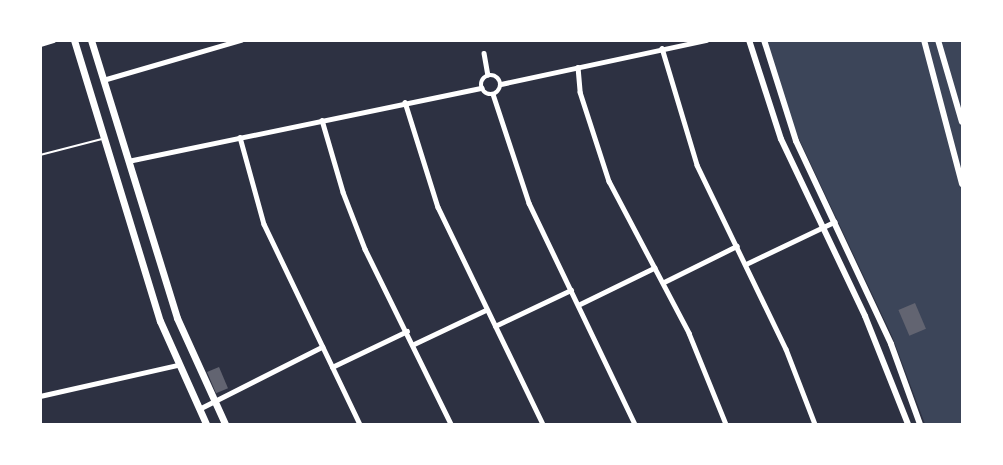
<!DOCTYPE html>
<style>
body{margin:0}
#map{position:relative;width:1003px;height:465px;overflow:hidden;background:#2d3142;font-family:"Archivo Narrow",sans-serif}
div>[style]{position:absolute}
[style*='--x']{left:calc(var(--x)*1px);top:calc(var(--y)*1px);width:calc(var(--w)*1px);rotate:calc(var(--a)*1deg)}
.green>*{inset:0;background:#3c4559}
.building>*{inset:0;background:#626471;transform-origin:0 0}
.service>*{height:2px;margin:-1px;padding:0 1px;transform-origin:1px;border-radius:1px;background:#fff}
.minor>*{height:4.5px;margin:-2.25px;padding:0 2.25px;transform-origin:2.25px;border-radius:2.25px;background:#fff}
.minor>.ring{margin:-2.25px;padding:0;box-sizing:content-box;background:none;border:4.5px solid #fff;border-radius:50%}
.tertiary>*{height:6px;margin:-3px;padding:0 3px;transform-origin:3px;border-radius:3px;background:#fff}
.secondary>*{height:7px;margin:-3.5px;padding:0 3.5px;transform-origin:3.5px;border-radius:3.5px;background:#fff}
span{translate:-50% -50%;white-space:nowrap;text-align:center;line-height:1.15;-webkit-text-stroke:6px #fff;paint-order:stroke}
.frame{position:absolute;inset:0;border:42px solid #fff;pointer-events:none}
</style>
<div id="map">
<div class="green">
<div style="clip-path:polygon(767px 41px,962px 41px,962px 424px,925px 424px,892px 336px,792px 124px)"></div>
</div>
<div class="building">
<div style="left:915px;top:303px;width:28px;height:18px;rotate:67deg"></div>
<div style="left:219px;top:367px;width:23px;height:13px;rotate:67deg"></div>
</div>
<div class="service">
<div style="--x:40;--y:155;--w:64;--a:-14.5"></div>
</div>
<div class="minor">
<div style="--x:40;--y:44;--w:14;--a:-17"></div>
<div style="--x:662;--y:48;--w:122;--a:73.3"></div>
<div style="--x:697;--y:165;--w:204;--a:64.2"></div>
<div style="--x:786;--y:349;--w:80;--a:68.9"></div>
<div style="--x:484;--y:53;--w:22;--a:80"></div>
<div style="--x:578;--y:67;--w:25;--a:85"></div>
<div style="--x:580;--y:92;--w:94;--a:72"></div>
<div style="--x:609;--y:181;--w:172;--a:62.2"></div>
<div style="--x:689;--y:333;--w:98;--a:67.9"></div>
<div class="ring" style="left:481px;top:75px;width:15.5px;height:15.5px"></div>
<div style="--x:103;--y:80;--w:144;--a:-16.2"></div>
<div style="--x:501;--y:84;--w:210;--a:-12.1"></div>
<div style="--x:493;--y:94;--w:115;--a:71.7"></div>
<div style="--x:529;--y:203;--w:245;--a:64.4"></div>
<div style="--x:405;--y:102;--w:110;--a:72.6"></div>
<div style="--x:438;--y:207;--w:241;--a:64.2"></div>
<div style="--x:322;--y:120;--w:75;--a:73.7"></div>
<div style="--x:343;--y:192;--w:61;--a:68.9"></div>
<div style="--x:365;--y:249;--w:195;--a:63.8"></div>
<div style="--x:240;--y:137;--w:90;--a:74.6"></div>
<div style="--x:264;--y:224;--w:222;--a:64.4"></div>
<div style="--x:128;--y:161;--w:361;--a:-11.7"></div>
<div style="--x:746;--y:264;--w:98;--a:-25.5"></div>
<div style="--x:664;--y:282;--w:81;--a:-26.3"></div>
<div style="--x:578;--y:305;--w:85;--a:-26"></div>
<div style="--x:495;--y:326;--w:84;--a:-25.3"></div>
<div style="--x:414;--y:344;--w:80;--a:-25.3"></div>
<div style="--x:332;--y:367;--w:83;--a:-25.6"></div>
<div style="--x:40;--y:396;--w:141;--a:-12.7"></div>
<div style="--x:199;--y:409;--w:138;--a:-26.8"></div>
</div>
<div class="tertiary">
<div style="--x:749;--y:40;--w:104;--a:72.1"></div>
<div style="--x:781;--y:139;--w:196;--a:64.6"></div>
<div style="--x:865;--y:316;--w:116;--a:68.3"></div>
<div style="--x:764;--y:40;--w:106;--a:72.4"></div>
<div style="--x:796;--y:141;--w:224;--a:64.9"></div>
<div style="--x:891;--y:344;--w:85;--a:70.1"></div>
<div style="--x:924;--y:40;--w:149;--a:75.2"></div>
<div style="--x:938;--y:40;--w:85;--a:73.7"></div>
</div>
<div class="secondary">
<div style="--x:74;--y:40;--w:294;--a:73"></div>
<div style="--x:160;--y:321;--w:113;--a:65.9"></div>
<div style="--x:91;--y:40;--w:291;--a:72.8"></div>
<div style="--x:177;--y:318;--w:116;--a:65.6"></div>
</div>
<div class="frame"></div>
</div>
